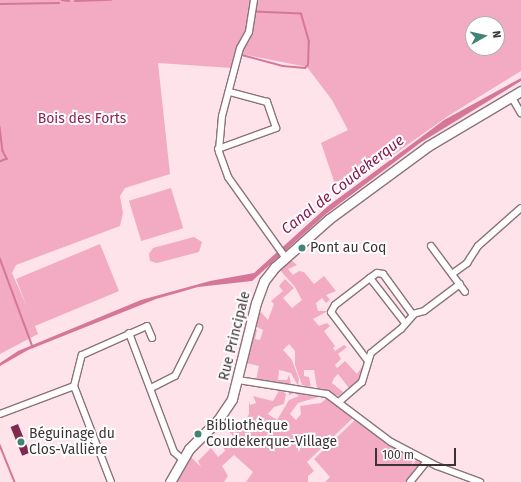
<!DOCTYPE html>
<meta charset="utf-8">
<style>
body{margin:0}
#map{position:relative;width:521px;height:482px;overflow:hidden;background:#ffe3eb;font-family:"Fira Sans",sans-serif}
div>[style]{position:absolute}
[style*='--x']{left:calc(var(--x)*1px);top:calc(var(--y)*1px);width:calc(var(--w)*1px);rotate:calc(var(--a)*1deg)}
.green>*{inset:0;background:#f2abc3;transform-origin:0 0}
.water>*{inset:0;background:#d57799}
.stream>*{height:1.5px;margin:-0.75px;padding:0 0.75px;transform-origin:0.75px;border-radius:0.75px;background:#d57799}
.building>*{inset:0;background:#7e294d;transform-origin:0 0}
.roads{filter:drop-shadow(1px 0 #8b737a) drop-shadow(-1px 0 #8b737a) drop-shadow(0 1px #8b737a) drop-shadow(0 -1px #8b737a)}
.street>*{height:6px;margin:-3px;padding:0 3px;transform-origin:3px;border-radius:3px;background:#fff}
.secondary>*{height:9px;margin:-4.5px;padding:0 4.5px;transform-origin:4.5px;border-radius:4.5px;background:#fff}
.dots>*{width:11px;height:11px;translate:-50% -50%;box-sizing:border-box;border:2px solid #fff;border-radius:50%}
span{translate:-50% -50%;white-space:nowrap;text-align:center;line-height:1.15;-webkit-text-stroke:4px #fff;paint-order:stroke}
.park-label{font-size:14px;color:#8f2053}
.poi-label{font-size:14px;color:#3d3235}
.left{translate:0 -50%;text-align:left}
.street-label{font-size:14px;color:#3d3235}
.water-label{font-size:15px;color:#8a1a4f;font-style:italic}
.north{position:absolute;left:465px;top:16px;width:40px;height:40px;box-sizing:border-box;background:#fff;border:1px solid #b1adae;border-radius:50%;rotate:82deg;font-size:11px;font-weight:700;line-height:16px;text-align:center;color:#3d3235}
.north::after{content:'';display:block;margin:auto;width:14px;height:18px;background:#418476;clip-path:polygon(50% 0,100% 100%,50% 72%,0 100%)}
.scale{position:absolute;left:375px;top:448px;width:81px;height:18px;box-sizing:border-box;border:2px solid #3d3235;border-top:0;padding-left:5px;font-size:12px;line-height:14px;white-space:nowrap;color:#3d3235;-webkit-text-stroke:3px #fff;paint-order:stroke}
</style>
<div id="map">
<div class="green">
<div style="clip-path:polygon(evenodd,0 0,521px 0,521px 71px,448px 116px,389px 158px,336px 187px,321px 143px,348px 130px,332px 100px,307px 67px,241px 54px,232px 68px,158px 63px,170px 174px,125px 188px,120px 196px,123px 213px,120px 226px,16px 265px,12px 273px,27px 307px,16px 279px,100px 244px,119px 291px,35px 326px,38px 334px,0 354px,0 0,473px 24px,497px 24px,497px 48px,473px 48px,473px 24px)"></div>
<div style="left:171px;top:188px;width:42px;height:44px;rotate:73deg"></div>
<div style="clip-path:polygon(194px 237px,202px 242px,199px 252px,157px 263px,150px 261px,149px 254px,153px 248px)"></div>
<div style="clip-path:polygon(290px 259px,297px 265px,288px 269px,293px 275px,299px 271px,304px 272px,314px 284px,324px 276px,336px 291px,326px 295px,330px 300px,326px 303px,322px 298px,316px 303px,318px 311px,328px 311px,313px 319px,319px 326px,327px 323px,330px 326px,324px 331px,335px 346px,333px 348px,335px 351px,344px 345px,347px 347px,338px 354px,341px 359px,335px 365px,337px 368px,345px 361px,357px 374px,364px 364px,359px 379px,349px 388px,338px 374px,334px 378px,332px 383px,343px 392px,339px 396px,317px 388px,314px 370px,304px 370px,304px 376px,309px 377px,311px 387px,302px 385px,295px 365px,295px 351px,289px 344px,283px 350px,292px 360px,299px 379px,298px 386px,291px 373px,279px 370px,278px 380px,287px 380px,289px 375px,291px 384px,256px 380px,259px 366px,246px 363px,254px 329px,257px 330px,255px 339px,260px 340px,263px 330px,255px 326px,259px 310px,268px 320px,274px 304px,271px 301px,283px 291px,279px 286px,285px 279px,294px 288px,283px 298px,292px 308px,302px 300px,295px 287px,279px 269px)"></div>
<div style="clip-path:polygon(280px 389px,286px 394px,284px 404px,274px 407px,268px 414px,277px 420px,289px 400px,299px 396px,295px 393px,289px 395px,288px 390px,322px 396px,298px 403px,290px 414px,296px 420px,301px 414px,300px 406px,321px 403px,328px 397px,355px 416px,307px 462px,314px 471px,308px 476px,308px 482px,246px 482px,253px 472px,234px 455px,222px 466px,228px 476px,224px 482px,177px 482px,191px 457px,201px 467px,198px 461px,211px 448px,218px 457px,225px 451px,223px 446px,234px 437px,224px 426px,238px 429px,241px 422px,244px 423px,249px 414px,249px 401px,250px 405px,256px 403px,253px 396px,273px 401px)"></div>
<div style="clip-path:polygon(357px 418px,391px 445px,413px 457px,412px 465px,417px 459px,421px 461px,406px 482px,325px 482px,330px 477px,314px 459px)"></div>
</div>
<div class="water">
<div style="clip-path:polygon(521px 78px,521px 81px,420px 143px,326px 214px,252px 281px,198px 287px,156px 299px,28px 350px,0 366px,0 363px,18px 351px,141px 300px,210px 281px,254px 273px,328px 206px,416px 141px,444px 120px)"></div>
</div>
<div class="stream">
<div style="--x:62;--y:0;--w:7;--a:8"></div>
<div style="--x:75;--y:1;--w:36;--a:-2"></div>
<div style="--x:0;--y:4;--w:59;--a:-1"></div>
<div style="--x:242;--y:55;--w:42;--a:15"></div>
<div style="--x:283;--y:66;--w:22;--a:5"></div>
<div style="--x:305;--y:68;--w:4;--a:-45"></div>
<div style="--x:308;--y:65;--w:23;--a:-88"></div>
<div style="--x:309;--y:42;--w:29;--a:-106"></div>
<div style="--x:301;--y:14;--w:46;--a:-177.5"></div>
<div style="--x:0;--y:127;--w:24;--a:83"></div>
<div style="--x:3;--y:151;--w:9;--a:63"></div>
<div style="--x:7;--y:159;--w:8;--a:157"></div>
<div style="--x:0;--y:258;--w:95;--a:69.7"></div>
<div style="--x:0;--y:445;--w:40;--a:68"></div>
</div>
<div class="building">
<div style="left:18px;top:424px;width:31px;height:8px;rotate:68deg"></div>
</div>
<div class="roads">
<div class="street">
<div style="--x:254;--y:0;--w:32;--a:99"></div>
<div style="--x:249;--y:32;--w:18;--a:119"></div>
<div style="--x:240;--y:48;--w:70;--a:104.8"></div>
<div style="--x:222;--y:116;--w:36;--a:95"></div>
<div style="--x:219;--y:152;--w:27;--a:70"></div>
<div style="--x:228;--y:177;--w:98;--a:54.5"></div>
<div style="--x:511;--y:96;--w:20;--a:60"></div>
<div style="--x:218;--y:149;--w:62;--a:-19.9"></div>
<div style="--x:276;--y:128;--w:28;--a:-109"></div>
<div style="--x:267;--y:102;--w:39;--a:-165"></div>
<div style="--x:431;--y:246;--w:57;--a:53.5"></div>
<div style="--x:452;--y:274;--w:19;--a:-36"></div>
<div style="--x:467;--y:263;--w:20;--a:-57"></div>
<div style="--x:478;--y:246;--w:57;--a:-41.5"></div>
<div style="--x:413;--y:314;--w:11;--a:-15"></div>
<div style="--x:424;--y:311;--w:45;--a:-36.9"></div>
<div style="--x:129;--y:333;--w:127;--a:69.3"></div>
<div style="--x:174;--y:452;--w:11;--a:41"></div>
<div style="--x:368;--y:361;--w:61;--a:-127.1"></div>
<div style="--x:331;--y:312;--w:8;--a:-60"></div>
<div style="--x:335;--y:305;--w:44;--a:-37.6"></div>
<div style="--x:238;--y:380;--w:90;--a:8.9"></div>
<div style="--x:327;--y:394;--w:80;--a:36.9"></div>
<div style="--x:391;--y:442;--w:52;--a:27.6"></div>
<div style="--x:437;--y:466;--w:46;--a:20.4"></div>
<div style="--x:151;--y:388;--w:27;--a:-27"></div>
<div style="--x:175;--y:376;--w:54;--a:-63.4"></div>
<div style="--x:340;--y:401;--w:29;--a:-41"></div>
<div style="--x:362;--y:382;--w:30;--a:-73"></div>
<div style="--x:371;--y:353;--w:38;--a:-39"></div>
<div style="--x:401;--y:329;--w:18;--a:-49"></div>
<div style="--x:413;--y:315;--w:51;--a:-126.2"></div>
<div style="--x:383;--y:274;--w:6;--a:-171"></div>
<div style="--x:377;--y:273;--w:9;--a:144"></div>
<div style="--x:370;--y:278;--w:57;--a:52.1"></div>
<div style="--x:0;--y:414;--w:79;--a:-20.7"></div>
<div style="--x:111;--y:482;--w:103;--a:-111.1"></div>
<div style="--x:74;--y:386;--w:32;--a:-76"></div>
<div style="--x:82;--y:355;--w:71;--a:-24"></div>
<div style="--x:147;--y:326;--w:13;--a:67"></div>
<div style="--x:410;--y:482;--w:27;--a:-51"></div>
</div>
<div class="secondary">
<div style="--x:170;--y:482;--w:38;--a:-60"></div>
<div style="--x:189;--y:449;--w:41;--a:-45"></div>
<div style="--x:218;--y:420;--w:25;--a:-56"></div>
<div style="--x:232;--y:399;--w:99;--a:-76"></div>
<div style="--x:256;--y:303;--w:23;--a:-70"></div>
<div style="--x:264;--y:281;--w:18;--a:-52"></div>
<div style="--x:275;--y:267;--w:72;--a:-41.6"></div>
<div style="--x:329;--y:219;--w:123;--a:-36.4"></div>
<div style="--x:428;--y:146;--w:108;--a:-30.6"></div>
</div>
</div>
<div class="dots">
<div style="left:302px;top:248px;background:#418476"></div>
<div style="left:198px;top:434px;background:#418476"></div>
<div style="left:21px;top:442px;background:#418476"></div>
</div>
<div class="park-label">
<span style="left:82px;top:119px">Bois des Forts</span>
</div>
<div class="poi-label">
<span class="left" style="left:310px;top:248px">Pont au Coq</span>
<span class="left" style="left:206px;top:434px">Bibliothèque<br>Coudekerque-Village</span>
<span class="left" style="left:29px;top:442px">Béguinage du<br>Clos-Vallière</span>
</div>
<div class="street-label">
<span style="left:235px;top:336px;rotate:-76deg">Rue Principale</span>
</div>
<div class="water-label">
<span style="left:343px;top:185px;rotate:-38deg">Canal de Coudekerque</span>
</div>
<div class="north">N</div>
<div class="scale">100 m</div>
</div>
